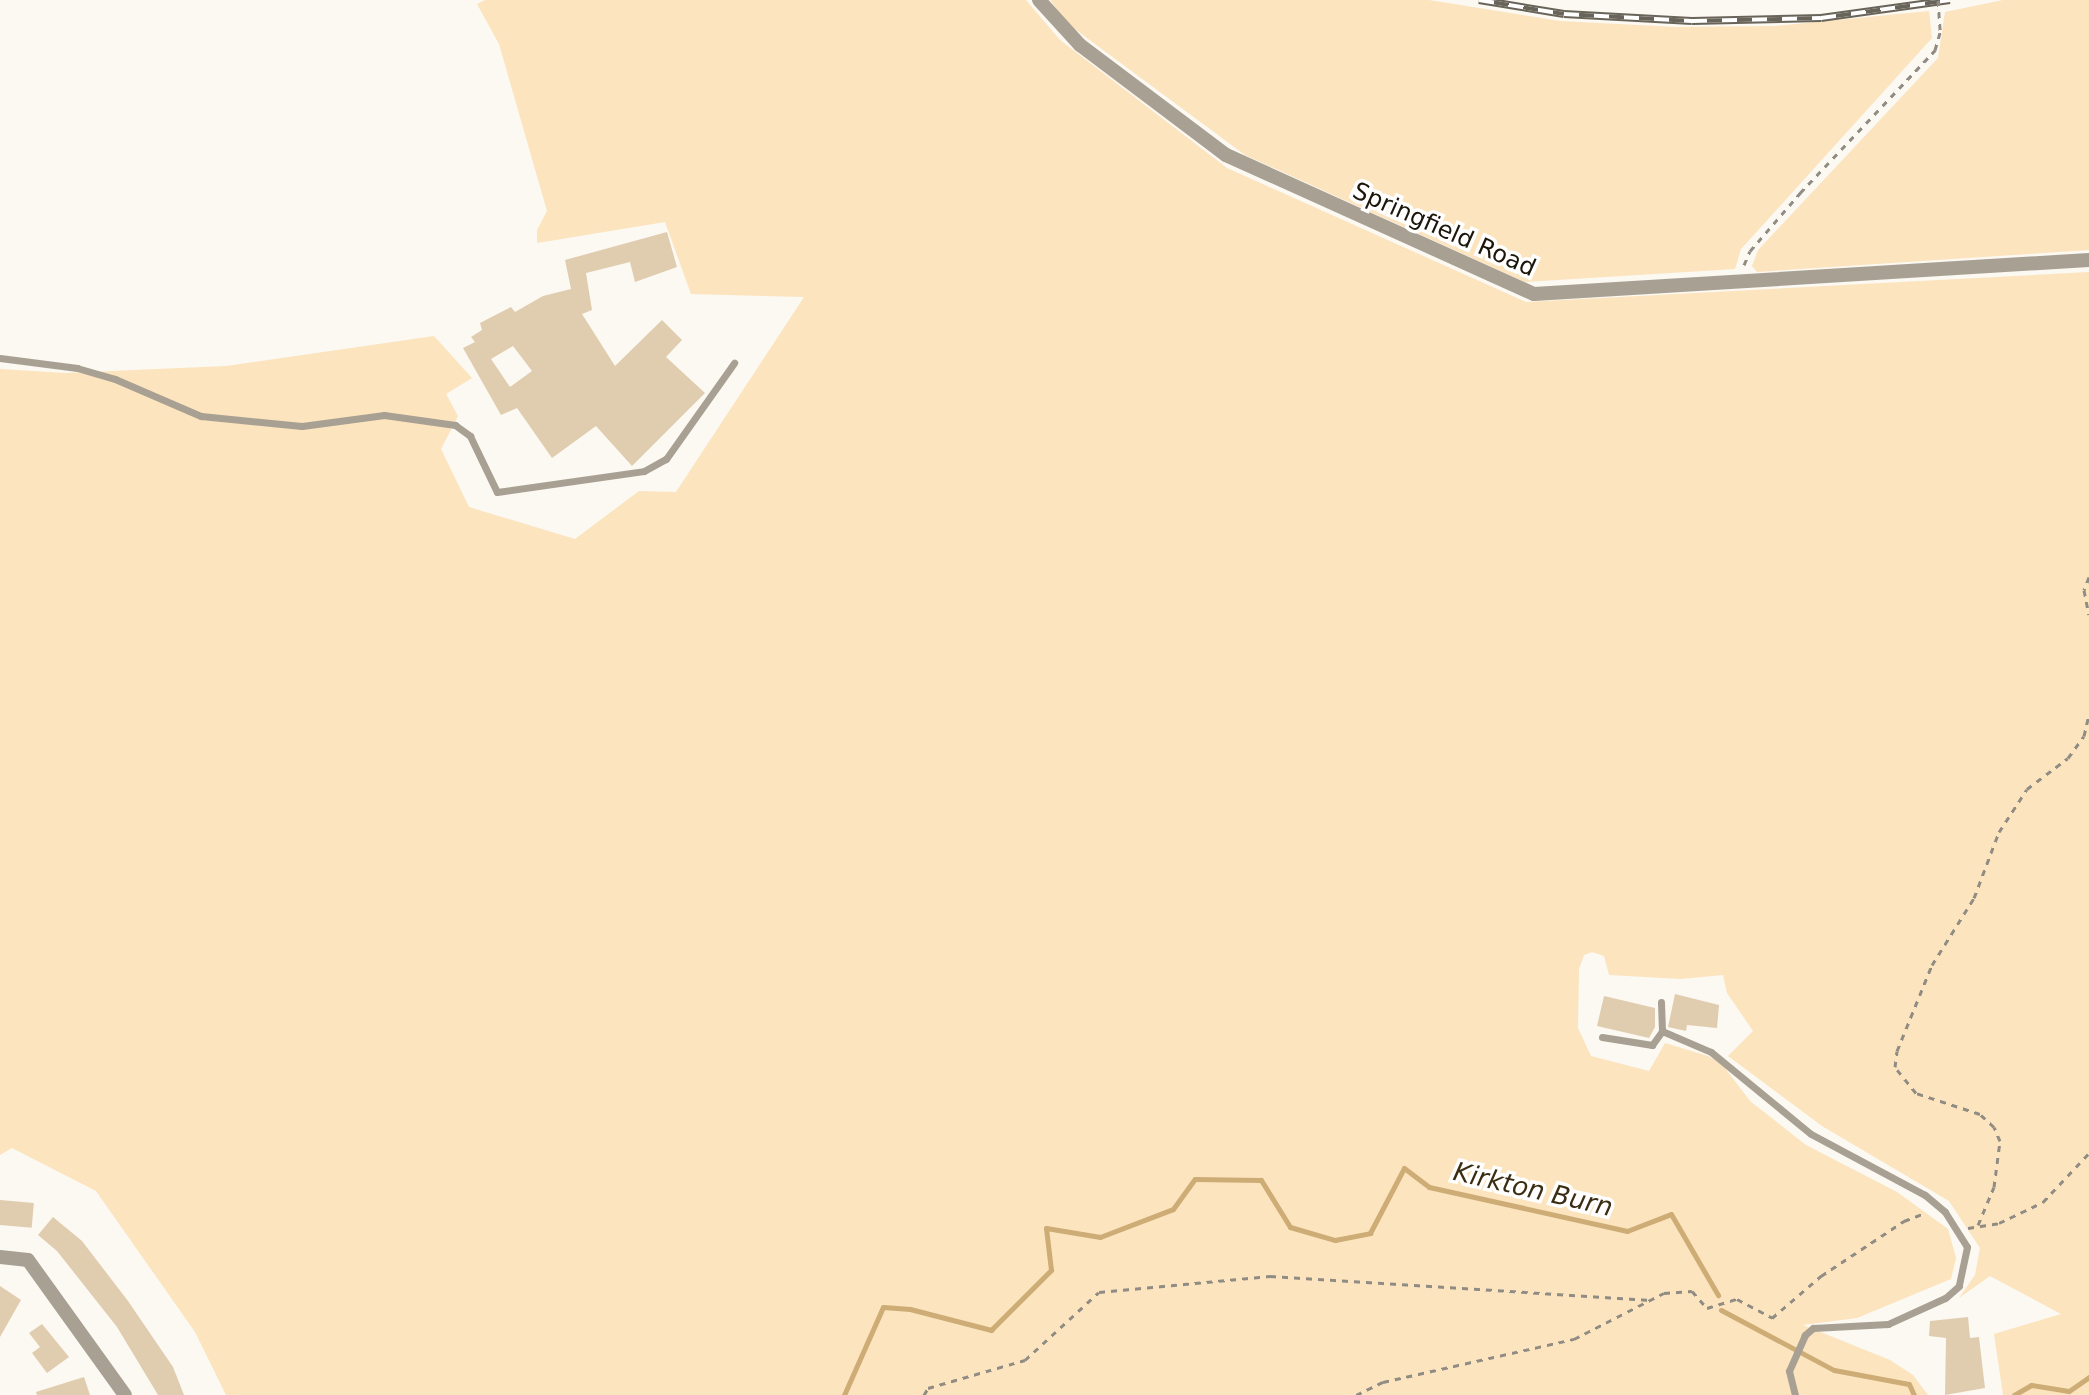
<!DOCTYPE html>
<style>
body{margin:0}
#map{position:relative;width:2089px;height:1395px;overflow:hidden;background:#fcf8f2;font-family:"DejaVu Sans",sans-serif}
div>[style]{position:absolute}
[style*='--x']{left:calc(var(--x)*1px);top:calc(var(--y)*1px);width:calc(var(--w)*1px);rotate:calc(var(--a)*1deg)}
.green>*{inset:0;background:#fbe4be}
.stream>*{height:5px;margin:-2.5px;padding:0 2.5px;transform-origin:2.5px;border-radius:2.5px;background:#cdac75}
.building>*{inset:0;background:#e0cdaf;transform-origin:0 0}
.path>*{height:3px;margin-top:-1.5px;transform-origin:0;background:repeating-linear-gradient(90deg,#918c83 0 6px,transparent 0 12px)}
.service>*{height:7px;margin:-3.5px;padding:0 3.5px;transform-origin:3.5px;border-radius:3.5px;background:#a8a093}
.minor>*{height:14px;margin:-7px;padding:0 7px;transform-origin:7px;border-radius:7px;background:#a8a093}
.rail>*{height:8px;margin-top:-4px;transform-origin:0;background:repeating-linear-gradient(90deg,#fff 0 15px,#69645a 0 30px);box-sizing:border-box;border-block:2px solid #69645a}
.path-bridge>*{height:3px;margin-top:-1.5px;transform-origin:0;background:repeating-linear-gradient(90deg,#918c83 0 6px,transparent 0 12px)}
span{translate:-50% -50%;white-space:nowrap;text-align:center;line-height:1.15;-webkit-text-stroke:7px #fff;paint-order:stroke}
.street-label{font-size:24px;color:#1c160a}
.water-label{font-size:26px;color:#3b2d13;font-style:italic}
</style>
<div id="map">
<div class="green">
<div style="clip-path:polygon(485px 0,1026px 0,1060px 40px,1227px 168px,1526px 302px,2089px 272px,2089px 1395px,2003px 1395px,1994px 1334px,2061px 1314px,1990px 1276px,1959px 1298px,1975px 1275px,1980px 1248px,1949px 1201px,1822px 1126px,1728px 1056px,1753px 1031px,1727px 993px,1723px 975px,1681px 979px,1609px 975px,1604px 956px,1592px 952px,1584px 955px,1579px 969px,1578px 1028px,1591px 1056px,1649px 1071px,1665px 1043px,1708px 1056px,1721px 1063px,1750px 1101px,1806px 1145px,1897px 1192px,1948px 1229px,1956px 1258px,1951px 1279px,1857px 1318px,1803px 1325px,1890px 1360px,1913px 1375px,1928px 1395px,226px 1395px,195px 1332px,96px 1191px,12px 1148px,0 1155px,0 369px,66px 373px,226px 366px,434px 336px,472px 378px,446px 394px,458px 416px,441px 449px,469px 507px,575px 539px,639px 491px,676px 492px,804px 297px,691px 294px,665px 222px,537px 243px,537px 230px,547px 211px,499px 44px,477px 4px)"></div>
<div style="clip-path:polygon(1050px 0,1429px 0,1560px 21px,1676px 27px,1775px 26px,1929px 11px,1932px 38px,1741px 249px,1735px 269px,1525px 282px,1245px 155px,1068px 24px)"></div>
<div style="clip-path:polygon(2003px 0,2089px 0,2089px 250px,1757px 272px,1752px 266px,1758px 250px,1938px 58px,1945px 12px)"></div>
</div>
<div class="stream">
<div style="--x:1721;--y:1310;--w:128;--a:28"></div>
<div style="--x:1834;--y:1370;--w:76;--a:10.6"></div>
<div style="--x:1909;--y:1384;--w:12;--a:66"></div>
<div style="--x:844;--y:1395;--w:96;--a:-66.1"></div>
<div style="--x:883;--y:1307;--w:27;--a:4"></div>
<div style="--x:910;--y:1309;--w:84;--a:14.5"></div>
<div style="--x:991;--y:1330;--w:85;--a:-45"></div>
<div style="--x:1051;--y:1270;--w:42;--a:-96.8"></div>
<div style="--x:1046;--y:1228;--w:55;--a:9.5"></div>
<div style="--x:1100;--y:1237;--w:78;--a:-21"></div>
<div style="--x:1173;--y:1209;--w:37;--a:-54"></div>
<div style="--x:1195;--y:1179;--w:66;--a:0.9"></div>
<div style="--x:1261;--y:1180;--w:55;--a:58.3"></div>
<div style="--x:1290;--y:1227;--w:47;--a:16.1"></div>
<div style="--x:1335;--y:1240;--w:36;--a:-11"></div>
<div style="--x:1370;--y:1233;--w:73;--a:-62.4"></div>
<div style="--x:1404;--y:1168;--w:31;--a:37"></div>
<div style="--x:1429;--y:1187;--w:203;--a:12.5"></div>
<div style="--x:1627;--y:1231;--w:47;--a:-21.1"></div>
<div style="--x:1671;--y:1214;--w:94;--a:59.9"></div>
<div style="--x:2014;--y:1395;--w:20;--a:-30"></div>
<div style="--x:2031;--y:1385;--w:38;--a:9"></div>
<div style="--x:2069;--y:1391;--w:24;--a:-35"></div>
</div>
<div class="building">
<div style="clip-path:polygon(evenodd,667px 232px,677px 267px,635px 282px,630px 262px,586px 273px,592px 310px,582px 314px,615px 366px,662px 320px,682px 340px,666px 357px,705px 393px,632px 466px,596px 426px,552px 458px,517px 408px,501px 415px,463px 348px,475px 342px,471px 337px,482px 330px,480px 323px,511px 307px,515px 312px,543px 296px,571px 289px,565px 260px,667px 232px,513px 346px,532px 371px,510px 387px,491px 359px,513px 346px)"></div>
<div style="clip-path:polygon(1675px 994px,1719px 1005px,1717px 1028px,1687px 1025px,1686px 1031px,1668px 1027px)"></div>
<div style="clip-path:polygon(1604px 996px,1655px 1008px,1655px 1027px,1649px 1038px,1597px 1026px)"></div>
<div style="left:0;top:1200px;width:34px;height:25px;rotate:5deg"></div>
<div style="clip-path:polygon(53px 1217px,82px 1241px,128px 1301px,173px 1367px,184px 1395px,158px 1395px,117px 1327px,57px 1251px,38px 1235px)"></div>
<div style="clip-path:polygon(0 1286px,21px 1300px,0 1337px)"></div>
<div style="clip-path:polygon(1968px 1317px,1970px 1338px,1979px 1337px,1985px 1388px,1945px 1395px,1946px 1338px,1929px 1336px,1930px 1321px)"></div>
<div style="clip-path:polygon(42px 1324px,69px 1357px,47px 1373px,32px 1353px,40px 1347px,29px 1333px)"></div>
<div style="clip-path:polygon(84px 1377px,90px 1395px,37px 1395px,36px 1392px)"></div>
</div>
<div class="path">
<div style="--x:1744;--y:265;--w:15;--a:-67"></div>
<div style="--x:1750;--y:251;--w:77;--a:-49.2"></div>
<div style="--x:1800;--y:193;--w:197;--a:-46.6"></div>
<div style="--x:1935;--y:50;--w:19;--a:-74"></div>
<div style="--x:2089;--y:577;--w:14;--a:111"></div>
<div style="--x:2084;--y:590;--w:25;--a:79"></div>
<div style="--x:1978;--y:1225;--w:41;--a:-67.2"></div>
<div style="--x:1994;--y:1187;--w:46;--a:-82.6"></div>
<div style="--x:2000;--y:1141;--w:15;--a:-113"></div>
<div style="--x:1994;--y:1127;--w:19;--a:-137"></div>
<div style="--x:1980;--y:1114;--w:67;--a:-161.8"></div>
<div style="--x:1916;--y:1093;--w:33;--a:-129"></div>
<div style="--x:1895;--y:1067;--w:16;--a:-83"></div>
<div style="--x:1897;--y:1051;--w:93;--a:-67.9"></div>
<div style="--x:1932;--y:965;--w:79;--a:-57.9"></div>
<div style="--x:1974;--y:898;--w:71;--a:-69.3"></div>
<div style="--x:1999;--y:832;--w:51;--a:-56.9"></div>
<div style="--x:2027;--y:789;--w:51;--a:-37.1"></div>
<div style="--x:2068;--y:758;--w:27;--a:-54"></div>
<div style="--x:2084;--y:736;--w:22;--a:-77"></div>
<div style="--x:1968;--y:1228;--w:31;--a:-9"></div>
<div style="--x:1999;--y:1223;--w:49;--a:-25.5"></div>
<div style="--x:2043;--y:1202;--w:67;--a:-46.8"></div>
<div style="--x:924;--y:1395;--w:8;--a:-60"></div>
<div style="--x:928;--y:1388;--w:101;--a:-16.1"></div>
<div style="--x:1025;--y:1360;--w:100;--a:-42.6"></div>
<div style="--x:1099;--y:1292;--w:172;--a:-5.3"></div>
<div style="--x:1270;--y:1276;--w:381;--a:3.6"></div>
<div style="--x:1356;--y:1395;--w:30;--a:-26"></div>
<div style="--x:1383;--y:1382;--w:196;--a:-12.7"></div>
<div style="--x:1574;--y:1339;--w:101;--a:-27.1"></div>
<div style="--x:1664;--y:1293;--w:28;--a:-4"></div>
<div style="--x:1692;--y:1291;--w:23;--a:49"></div>
<div style="--x:1707;--y:1308;--w:31;--a:-17"></div>
<div style="--x:1737;--y:1299;--w:40;--a:28"></div>
<div style="--x:1772;--y:1318;--w:65;--a:-40.6"></div>
<div style="--x:1821;--y:1276;--w:100;--a:-33.5"></div>
<div style="--x:1904;--y:1221;--w:22;--a:-21"></div>
</div>
<div class="service">
<div style="--x:0;--y:358;--w:78;--a:7.4"></div>
<div style="--x:77;--y:368;--w:40;--a:16"></div>
<div style="--x:115;--y:379;--w:94;--a:23.3"></div>
<div style="--x:201;--y:416;--w:101;--a:5.7"></div>
<div style="--x:302;--y:426;--w:83;--a:-7.6"></div>
<div style="--x:384;--y:415;--w:72;--a:8"></div>
<div style="--x:455;--y:425;--w:19;--a:36"></div>
<div style="--x:470;--y:436;--w:62;--a:64.3"></div>
<div style="--x:497;--y:492;--w:148;--a:-8.1"></div>
<div style="--x:644;--y:471;--w:25;--a:-29"></div>
<div style="--x:666;--y:459;--w:118;--a:-54.7"></div>
<div style="--x:1662;--y:1031;--w:53;--a:23.2"></div>
<div style="--x:1711;--y:1052;--w:129;--a:39.4"></div>
<div style="--x:1811;--y:1134;--w:129;--a:28.2"></div>
<div style="--x:1925;--y:1195;--w:26;--a:40"></div>
<div style="--x:1945;--y:1212;--w:41;--a:57.8"></div>
<div style="--x:1967;--y:1247;--w:40;--a:102"></div>
<div style="--x:1959;--y:1286;--w:18;--a:139"></div>
<div style="--x:1945;--y:1298;--w:63;--a:155.5"></div>
<div style="--x:1888;--y:1324;--w:75;--a:176.9"></div>
<div style="--x:1813;--y:1328;--w:11;--a:139"></div>
<div style="--x:1805;--y:1335;--w:39;--a:114"></div>
<div style="--x:1789;--y:1371;--w:25;--a:76"></div>
<div style="--x:1602;--y:1037;--w:51;--a:9.1"></div>
<div style="--x:1652;--y:1045;--w:17;--a:-54"></div>
<div style="--x:1662;--y:1031;--w:29;--a:-92"></div>
</div>
<div class="minor">
<div style="--x:1039;--y:0;--w:61;--a:47.7"></div>
<div style="--x:1080;--y:45;--w:183;--a:37"></div>
<div style="--x:1226;--y:155;--w:338;--a:24.3"></div>
<div style="--x:1534;--y:294;--w:556;--a:-3.51"></div>
<div style="--x:0;--y:1257;--w:28;--a:6"></div>
<div style="--x:28;--y:1260;--w:166;--a:54.3"></div>
</div>
<div class="rail">
<div style="--x:1479;--y:0;--w:86;--a:9.4"></div>
<div style="--x:1564;--y:14;--w:128;--a:3.1"></div>
<div style="--x:1692;--y:21;--w:129;--a:-1.3"></div>
<div style="--x:1821;--y:18;--w:130;--a:-7.9"></div>
</div>
<div class="path-bridge">
<div style="--x:1938;--y:0;--w:32;--a:86"></div>
</div>
<div class="street-label">
<span style="left:1444px;top:230px;rotate:24deg">Springfield Road</span>
</div>
<div class="water-label">
<span style="left:1533px;top:1190px;rotate:13deg">Kirkton Burn</span>
</div>
</div>
